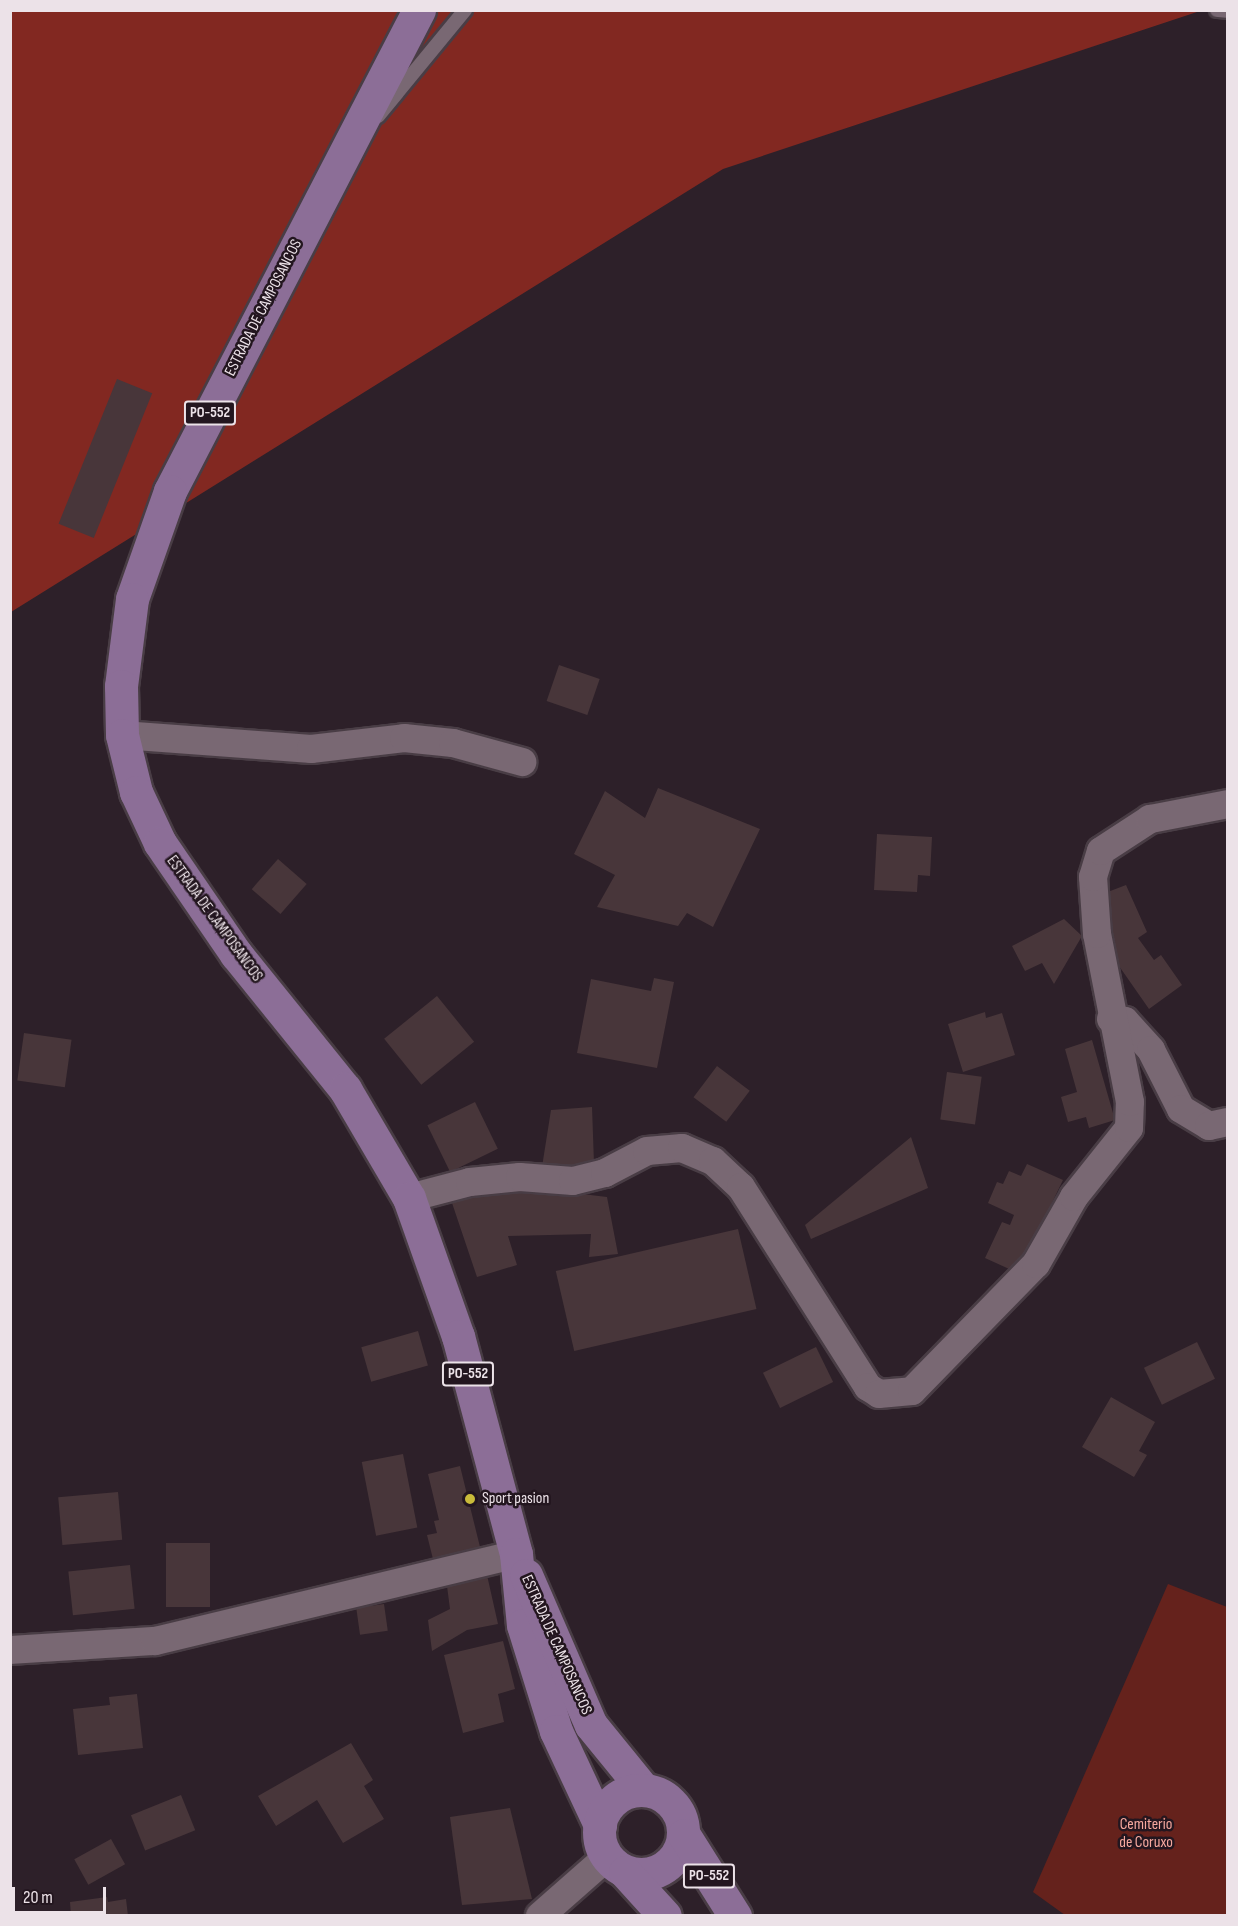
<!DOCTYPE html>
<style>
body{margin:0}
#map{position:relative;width:1238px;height:1926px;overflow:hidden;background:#2d2029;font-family:"Sofia Sans Condensed",sans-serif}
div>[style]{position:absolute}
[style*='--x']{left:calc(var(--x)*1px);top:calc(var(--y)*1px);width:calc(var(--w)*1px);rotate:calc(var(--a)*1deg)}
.green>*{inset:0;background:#65221c}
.forest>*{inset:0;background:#822821}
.building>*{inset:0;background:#48363a;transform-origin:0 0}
.roads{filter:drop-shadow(2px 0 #493d45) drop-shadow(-2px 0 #493d45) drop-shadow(0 2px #493d45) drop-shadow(0 -2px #493d45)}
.lane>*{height:14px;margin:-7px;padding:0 7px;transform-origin:7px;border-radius:7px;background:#796873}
.street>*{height:28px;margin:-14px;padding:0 14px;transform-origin:14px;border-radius:14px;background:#796873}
.primary>*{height:33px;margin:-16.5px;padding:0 16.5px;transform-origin:16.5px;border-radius:16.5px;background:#8c6e97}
.primary>.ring{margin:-16.5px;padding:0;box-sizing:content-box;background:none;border:33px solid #8c6e97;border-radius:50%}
.dots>*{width:16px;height:16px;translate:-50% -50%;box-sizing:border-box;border:3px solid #23161f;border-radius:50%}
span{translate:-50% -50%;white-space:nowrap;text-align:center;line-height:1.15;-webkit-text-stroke:5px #23161f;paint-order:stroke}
.shield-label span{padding:2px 4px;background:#23161f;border:2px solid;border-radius:4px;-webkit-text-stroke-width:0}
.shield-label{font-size:15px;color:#ece2e8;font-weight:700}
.street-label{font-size:16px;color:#ece2e8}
.poi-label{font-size:16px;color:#ece2e8}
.left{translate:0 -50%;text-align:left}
.park-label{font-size:16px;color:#f6a89e}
.frame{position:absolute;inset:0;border:12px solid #ece2e8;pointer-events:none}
.scale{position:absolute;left:12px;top:1887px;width:94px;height:27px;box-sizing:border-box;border:3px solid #ece2e8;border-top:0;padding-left:8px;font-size:18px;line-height:21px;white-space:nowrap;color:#ece2e8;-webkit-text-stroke:4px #23161f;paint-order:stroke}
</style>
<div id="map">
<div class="green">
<div style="clip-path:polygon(1168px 1584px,1227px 1607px,1227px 1915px,1065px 1915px,1033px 1892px)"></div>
</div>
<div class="forest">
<div style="clip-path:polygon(11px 11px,1200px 11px,723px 169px,11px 612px)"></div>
</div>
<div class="building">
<div style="left:117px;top:379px;width:38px;height:156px;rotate:22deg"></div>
<div style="left:559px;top:665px;width:43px;height:38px;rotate:19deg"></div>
<div style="clip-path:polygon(658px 788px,760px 829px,713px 927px,687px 913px,678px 926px,597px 907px,615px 875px,574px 854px,605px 791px,645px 818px)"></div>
<div style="clip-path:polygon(877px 834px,932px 837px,930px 876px,918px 875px,917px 892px,874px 890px)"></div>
<div style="left:278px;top:859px;width:38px;height:40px;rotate:41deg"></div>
<div style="clip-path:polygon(1126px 885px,1147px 932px,1138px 938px,1154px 960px,1161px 955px,1182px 985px,1149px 1009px,1112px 956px,1105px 937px,1105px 893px)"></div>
<div style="clip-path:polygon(1064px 919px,1082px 936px,1054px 984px,1042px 963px,1025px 971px,1012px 946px)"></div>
<div style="clip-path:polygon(654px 978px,674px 982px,657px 1068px,577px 1053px,591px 979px,651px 991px)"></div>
<div style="left:437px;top:996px;width:59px;height:68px;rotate:51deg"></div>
<div style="clip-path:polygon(985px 1012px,986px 1018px,1002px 1013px,1015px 1055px,963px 1072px,948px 1024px)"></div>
<div style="left:24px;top:1033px;width:48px;height:48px;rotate:8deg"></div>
<div style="clip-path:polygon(1092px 1040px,1115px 1120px,1089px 1128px,1086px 1117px,1068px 1122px,1061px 1097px,1077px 1092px,1065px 1049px)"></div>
<div style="left:717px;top:1066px;width:41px;height:39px;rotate:37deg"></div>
<div style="left:947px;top:1072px;width:35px;height:48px;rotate:8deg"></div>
<div style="left:475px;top:1102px;width:52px;height:53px;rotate:64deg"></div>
<div style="clip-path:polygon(592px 1107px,594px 1164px,542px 1167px,551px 1110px)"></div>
<div style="clip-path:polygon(911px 1137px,928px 1188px,811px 1239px,805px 1225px)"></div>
<div style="clip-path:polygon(1027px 1164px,1063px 1180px,1018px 1273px,985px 1258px,1002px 1222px,1010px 1225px,1014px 1215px,988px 1203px,997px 1182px,1003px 1184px,1009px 1171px,1021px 1176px)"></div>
<div style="clip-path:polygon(541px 1189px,607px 1197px,618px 1254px,589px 1257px,591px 1234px,508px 1236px,517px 1265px,477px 1277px,451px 1200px)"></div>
<div style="left:738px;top:1229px;width:82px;height:187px;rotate:77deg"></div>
<div style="left:418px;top:1331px;width:36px;height:59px;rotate:74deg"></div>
<div style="left:1197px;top:1342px;width:41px;height:59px;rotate:64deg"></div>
<div style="left:816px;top:1347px;width:39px;height:59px;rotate:64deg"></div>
<div style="clip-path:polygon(1111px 1397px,1155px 1422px,1139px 1451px,1147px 1455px,1134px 1477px,1082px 1447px)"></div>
<div style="left:403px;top:1454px;width:75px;height:42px;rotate:79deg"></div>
<div style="clip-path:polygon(460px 1466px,481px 1551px,434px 1563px,427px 1535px,437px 1533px,434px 1521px,439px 1520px,428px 1474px)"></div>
<div style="left:118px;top:1492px;width:48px;height:60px;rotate:85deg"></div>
<div style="left:166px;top:1543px;width:44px;height:64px"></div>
<div style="left:130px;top:1565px;width:44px;height:62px;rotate:84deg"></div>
<div style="clip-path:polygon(487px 1575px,498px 1624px,467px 1630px,432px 1651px,428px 1620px,450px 1609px,447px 1586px)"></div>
<div style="left:384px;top:1604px;width:27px;height:28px;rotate:82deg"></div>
<div style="clip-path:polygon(503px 1641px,515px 1689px,498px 1694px,504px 1722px,463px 1733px,444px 1655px)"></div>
<div style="clip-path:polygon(137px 1694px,143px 1748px,78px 1755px,73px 1709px,110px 1705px,109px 1697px)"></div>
<div style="clip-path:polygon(351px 1743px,373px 1780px,364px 1786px,384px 1819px,343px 1843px,317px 1800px,276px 1826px,258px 1796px)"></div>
<div style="left:181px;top:1795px;width:38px;height:54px;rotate:68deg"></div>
<div style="clip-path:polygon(510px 1808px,532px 1899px,462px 1905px,450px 1817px)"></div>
<div style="left:111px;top:1839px;width:29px;height:42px;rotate:61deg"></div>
<div style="clip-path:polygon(107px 1897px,108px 1902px,126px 1899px,128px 1916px,71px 1916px,70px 1902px)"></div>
</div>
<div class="roads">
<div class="lane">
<div style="--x:1217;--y:10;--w:11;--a:5"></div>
<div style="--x:378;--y:116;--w:137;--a:-50.6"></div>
</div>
<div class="street">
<div style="--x:122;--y:735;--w:190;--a:4.2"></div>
<div style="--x:311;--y:749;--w:94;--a:-6.7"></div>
<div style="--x:404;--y:738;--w:49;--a:5.8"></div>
<div style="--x:453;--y:743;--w:72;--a:15.4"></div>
<div style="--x:1111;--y:1019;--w:14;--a:8"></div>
<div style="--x:1125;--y:1021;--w:39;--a:48"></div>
<div style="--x:1151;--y:1050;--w:66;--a:63"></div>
<div style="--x:1181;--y:1109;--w:33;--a:31"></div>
<div style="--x:1209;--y:1126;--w:19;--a:-12"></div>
<div style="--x:409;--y:1198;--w:63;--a:-14.7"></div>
<div style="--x:470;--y:1182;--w:50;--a:-5.7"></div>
<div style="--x:520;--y:1177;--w:53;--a:4.3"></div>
<div style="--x:573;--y:1181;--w:33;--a:-14"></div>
<div style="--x:605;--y:1173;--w:47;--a:-27.6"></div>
<div style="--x:647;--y:1151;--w:35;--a:-5"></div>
<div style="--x:682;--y:1148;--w:34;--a:23"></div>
<div style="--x:713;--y:1161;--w:38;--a:43"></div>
<div style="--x:741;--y:1187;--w:237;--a:57.6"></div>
<div style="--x:868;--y:1387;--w:13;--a:32"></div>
<div style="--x:879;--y:1394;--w:33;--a:-5"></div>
<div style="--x:912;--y:1391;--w:177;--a:-45.7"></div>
<div style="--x:1036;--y:1264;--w:77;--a:-60.4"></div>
<div style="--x:1074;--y:1197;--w:88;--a:-51.4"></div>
<div style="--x:1129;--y:1128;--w:26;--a:-88"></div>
<div style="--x:1130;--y:1102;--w:171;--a:-101.1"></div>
<div style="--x:1097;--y:934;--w:57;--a:-94"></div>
<div style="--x:1093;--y:877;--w:27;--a:-73"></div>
<div style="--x:1101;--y:851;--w:59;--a:-33.1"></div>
<div style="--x:1150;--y:819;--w:79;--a:-10.9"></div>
<div style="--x:10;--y:1650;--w:145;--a:-3.6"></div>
<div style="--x:155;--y:1641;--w:371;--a:-13.5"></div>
<div style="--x:540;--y:1916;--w:89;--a:-41.4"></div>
</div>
<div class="primary">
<div style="--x:419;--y:10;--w:542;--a:117.37"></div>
<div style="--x:170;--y:491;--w:114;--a:109.4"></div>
<div style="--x:132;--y:599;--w:88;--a:97.2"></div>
<div style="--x:121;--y:686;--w:49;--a:88.8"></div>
<div style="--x:122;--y:735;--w:59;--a:76.2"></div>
<div style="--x:136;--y:792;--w:56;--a:64.8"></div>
<div style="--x:160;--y:843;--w:135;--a:55.6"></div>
<div style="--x:236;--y:954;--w:174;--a:51.1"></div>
<div style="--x:345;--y:1089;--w:126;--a:59.6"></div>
<div style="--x:409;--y:1198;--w:146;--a:70.5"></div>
<div style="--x:458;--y:1336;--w:226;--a:75.1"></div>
<div style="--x:516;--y:1554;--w:71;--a:84.4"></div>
<div style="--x:523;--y:1625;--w:111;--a:72.7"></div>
<div style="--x:556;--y:1731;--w:104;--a:64.9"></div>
<div style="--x:526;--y:1575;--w:163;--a:66.6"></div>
<div style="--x:591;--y:1725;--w:84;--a:50.8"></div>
<div class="ring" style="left:599px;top:1790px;width:51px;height:51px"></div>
<div style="--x:684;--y:1835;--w:96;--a:57.8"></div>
<div style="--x:625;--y:1872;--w:59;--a:47.7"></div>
</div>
</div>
<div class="dots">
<div style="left:470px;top:1499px;background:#c9bb3a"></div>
</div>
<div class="shield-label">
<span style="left:210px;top:413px">PO-552</span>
<span style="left:468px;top:1374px">PO-552</span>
<span style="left:709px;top:1876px">PO-552</span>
</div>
<div class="street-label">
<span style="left:264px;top:308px;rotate:-63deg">ESTRADA DE CAMPOSANCOS</span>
<span style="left:214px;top:919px;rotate:54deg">ESTRADA DE CAMPOSANCOS</span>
<span style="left:556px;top:1645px;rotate:66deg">ESTRADA DE CAMPOSANCOS</span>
</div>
<div class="poi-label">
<span class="left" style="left:482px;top:1499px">Sport pasion</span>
</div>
<div class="park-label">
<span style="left:1146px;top:1834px">Cemiterio<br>de Coruxo</span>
</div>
<div class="frame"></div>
<div class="scale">20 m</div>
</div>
